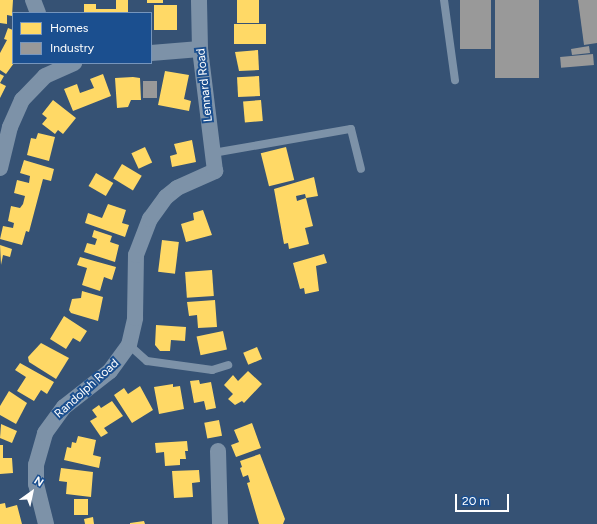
<!DOCTYPE html>
<style>
body{margin:0}
#map{position:relative;width:597px;height:524px;overflow:hidden;background:#365274;font-family:Figtree,sans-serif}
div>[style]{position:absolute}
[style*='--x']{left:calc(var(--x)*1px);top:calc(var(--y)*1px);width:calc(var(--w)*1px);rotate:calc(var(--a)*1deg)}
.homes>*{inset:0;background:#ffd966;transform-origin:0 0}
.industry>*{inset:0;background:#999;transform-origin:0 0}
.lane>*{height:8px;margin:-4px;padding:0 4px;transform-origin:4px;border-radius:4px;background:#7d92a8}
.street>*{height:16px;margin:-8px;padding:0 8px;transform-origin:8px;border-radius:8px;background:#7d92a8}
span{translate:-50% -50%;white-space:nowrap;text-align:center;line-height:1.15;-webkit-text-stroke:4px #1b4f8f;paint-order:stroke}
.street-label{font-size:12px;color:#fff}
.legend{position:absolute;left:12px;top:12px;width:140px;height:52px;box-sizing:border-box;background:#1b4f8f;border:1px solid #7695bc;margin:0;padding:5px 7px;list-style:none;font-size:12px;color:#fff}
.legend li{display:flex;align-items:center;gap:8px;height:20px}
.legend b{width:20px;border:1px solid #7695bc}
.north{position:absolute;left:12px;top:472px;width:40px;height:40px;-webkit-text-stroke:3px #1b4f8f;paint-order:stroke;rotate:33deg;font-size:11px;font-weight:700;line-height:16px;text-align:center;color:#fff}
.north::after{content:'';display:block;margin:auto;width:14px;height:18px;background:#fff;clip-path:polygon(50% 0,100% 100%,50% 72%,0 100%)}
.scale{position:absolute;left:455px;top:494px;width:54px;height:18px;box-sizing:border-box;border:2px solid #fff;border-top:0;padding-left:5px;font-size:12px;line-height:14px;white-space:nowrap;color:#fff;-webkit-text-stroke:3px #1b4f8f;paint-order:stroke}
</style>
<div id="map">
<div class="homes">
<div style="clip-path:polygon(0 0,13px 0,12px 16px,7px 15px,7px 24px,0 23px)"></div>
<div style="clip-path:polygon(116px 0,128px 0,128px 13px,84px 13px,84px 4px,96px 4px,96px 9px,116px 9px)"></div>
<div style="left:147px;top:0;width:16px;height:3px"></div>
<div style="left:237px;top:0;width:22px;height:23px"></div>
<div style="left:154px;top:5px;width:23px;height:25px"></div>
<div style="left:266px;top:24px;width:20px;height:32px;rotate:90deg"></div>
<div style="clip-path:polygon(8px 28px,13px 30px,14px 63px,6px 74px,0 70px,0 53px,7px 40px,4px 39px)"></div>
<div style="clip-path:polygon(258px 50px,259px 70px,239px 71px,235px 52px)"></div>
<div style="clip-path:polygon(165px 71px,189px 75px,184px 99px,191px 101px,189px 111px,158px 105px)"></div>
<div style="clip-path:polygon(0 74px,4px 76px,0 83px,6px 86px,0 98px)"></div>
<div style="clip-path:polygon(103px 74px,111px 96px,73px 111px,64px 89px,77px 84px,80px 93px,94px 88px,90px 79px)"></div>
<div style="left:259px;top:76px;width:20px;height:22px;rotate:87deg"></div>
<div style="clip-path:polygon(133px 77px,140px 78px,141px 100px,131px 100px,128px 107px,117px 108px,115px 78px)"></div>
<div style="clip-path:polygon(53px 100px,76px 118px,63px 134px,58px 130px,55px 134px,42px 124px,47px 118px,42px 114px)"></div>
<div style="left:261px;top:100px;width:21px;height:18px;rotate:85deg"></div>
<div style="clip-path:polygon(38px 133px,55px 137px,49px 161px,27px 155px,31px 138px,36px 139px)"></div>
<div style="clip-path:polygon(192px 140px,196px 162px,172px 167px,170px 156px,177px 154px,174px 144px)"></div>
<div style="left:145px;top:147px;width:17px;height:15px;rotate:65deg"></div>
<div style="left:286px;top:147px;width:34px;height:26px;rotate:76deg"></div>
<div style="clip-path:polygon(24px 160px,54px 169px,51px 181px,43px 179px,29px 232px,26px 231px,22px 245px,0 239px,3px 226px,13px 228px,14px 223px,8px 221px,11px 206px,20px 208px,23px 204px,25px 196px,14px 193px,17px 180px,29px 183px,30px 176px,20px 173px)"></div>
<div style="left:122px;top:164px;width:23px;height:17px;rotate:31deg"></div>
<div style="left:96px;top:173px;width:20px;height:15px;rotate:30deg"></div>
<div style="clip-path:polygon(314px 177px,318px 196px,306px 198px,305px 194px,296px 196px,297px 201px,306px 198px,313px 226px,305px 228px,309px 244px,289px 249px,288px 243px,284px 244px,274px 189px)"></div>
<div style="clip-path:polygon(108px 204px,126px 210px,122px 223px,129px 225px,125px 237px,85px 223px,88px 213px,102px 218px)"></div>
<div style="clip-path:polygon(203px 210px,212px 235px,186px 242px,181px 224px,194px 220px,193px 213px)"></div>
<div style="clip-path:polygon(94px 230px,112px 236px,110px 242px,119px 245px,115px 262px,84px 252px,87px 243px,95px 245px,97px 239px,92px 237px)"></div>
<div style="left:162px;top:240px;width:17px;height:32px;rotate:7deg"></div>
<div style="clip-path:polygon(0 245px,12px 249px,10px 257px,3px 255px,1px 265px)"></div>
<div style="clip-path:polygon(324px 254px,327px 263px,316px 266px,319px 291px,305px 294px,304px 288px,300px 289px,293px 263px)"></div>
<div style="clip-path:polygon(80px 257px,116px 267px,112px 280px,104px 277px,100px 291px,82px 285px,87px 268px,77px 265px)"></div>
<div style="left:212px;top:270px;width:26px;height:27px;rotate:86deg"></div>
<div style="clip-path:polygon(82px 291px,103px 297px,98px 321px,71px 313px,69px 310px,72px 299px,81px 298px)"></div>
<div style="clip-path:polygon(215px 300px,217px 327px,198px 328px,197px 315px,189px 316px,187px 302px)"></div>
<div style="clip-path:polygon(64px 316px,87px 331px,80px 342px,73px 338px,66px 349px,50px 339px)"></div>
<div style="clip-path:polygon(156px 325px,186px 327px,185px 341px,171px 340px,170px 351px,160px 351px,155px 345px)"></div>
<div style="left:223px;top:331px;width:19px;height:27px;rotate:78deg"></div>
<div style="clip-path:polygon(41px 343px,69px 358px,56px 379px,29px 362px,28px 357px)"></div>
<div style="left:257px;top:347px;width:13px;height:15px;rotate:67deg"></div>
<div style="clip-path:polygon(20px 363px,54px 382px,47px 394px,41px 390px,34px 401px,17px 391px,26px 377px,15px 370px)"></div>
<div style="clip-path:polygon(248px 371px,262px 384px,244px 403px,242px 401px,235px 405px,228px 399px,233px 394px,224px 385px,233px 375px,238px 381px)"></div>
<div style="clip-path:polygon(199px 380px,200px 384px,211px 382px,216px 408px,206px 410px,204px 401px,194px 403px,190px 381px)"></div>
<div style="clip-path:polygon(173px 384px,173px 387px,180px 386px,184px 409px,159px 414px,154px 387px)"></div>
<div style="clip-path:polygon(140px 386px,153px 410px,132px 423px,114px 395px,124px 388px,128px 394px)"></div>
<div style="clip-path:polygon(9px 391px,27px 403px,16px 424px,0 415px,0 406px)"></div>
<div style="clip-path:polygon(112px 401px,123px 416px,104px 428px,108px 433px,101px 437px,90px 421px,97px 417px,92px 410px,99px 405px,101px 408px)"></div>
<div style="left:219px;top:420px;width:16px;height:15px;rotate:79deg"></div>
<div style="clip-path:polygon(252px 423px,261px 448px,236px 457px,231px 445px,239px 442px,234px 430px)"></div>
<div style="clip-path:polygon(1px 424px,17px 431px,12px 443px,0 438px)"></div>
<div style="clip-path:polygon(78px 436px,96px 440px,93px 455px,101px 457px,99px 468px,64px 460px,67px 447px,71px 448px,72px 442px,76px 443px)"></div>
<div style="clip-path:polygon(187px 441px,188px 451px,185px 451px,186px 459px,180px 459px,180px 465px,165px 466px,164px 452px,156px 453px,155px 443px)"></div>
<div style="clip-path:polygon(0 445px,3px 445px,3px 458px,12px 458px,13px 473px,0 474px)"></div>
<div style="clip-path:polygon(260px 454px,285px 519px,283px 524px,259px 524px,247px 483px,250px 482px,248px 475px,243px 477px,240px 468px,242px 467px,240px 461px)"></div>
<div style="clip-path:polygon(61px 468px,93px 472px,91px 497px,66px 494px,67px 482px,59px 481px)"></div>
<div style="clip-path:polygon(199px 470px,200px 482px,192px 483px,193px 497px,174px 498px,172px 471px)"></div>
<div style="left:74px;top:499px;width:14px;height:16px"></div>
<div style="clip-path:polygon(5px 503px,6px 508px,17px 505px,22px 524px,0 524px,0 504px)"></div>
<div style="clip-path:polygon(93px 517px,94px 524px,85px 524px,84px 519px)"></div>
<div style="clip-path:polygon(144px 521px,145px 524px,130px 524px,130px 523px)"></div>
</div>
<div class="industry">
<div style="left:460px;top:0;width:31px;height:49px"></div>
<div style="left:495px;top:0;width:44px;height:78px"></div>
<div style="clip-path:polygon(578px 0,597px 0,597px 43px,584px 45px)"></div>
<div style="clip-path:polygon(589px 46px,590px 53px,572px 55px,571px 49px)"></div>
<div style="left:593px;top:54px;width:11px;height:33px;rotate:85deg"></div>
<div style="left:143px;top:81px;width:14px;height:17px"></div>
</div>
<div class="lane">
<div style="--x:444;--y:0;--w:81;--a:82.2"></div>
<div style="--x:213;--y:153;--w:140;--a:-9.9"></div>
<div style="--x:351;--y:129;--w:41;--a:76"></div>
<div style="--x:129;--y:345;--w:24;--a:42"></div>
<div style="--x:147;--y:361;--w:66;--a:7.9"></div>
<div style="--x:212;--y:370;--w:17;--a:-17"></div>
</div>
<div class="street">
<div style="--x:33;--y:0;--w:14;--a:69"></div>
<div style="--x:151;--y:53;--w:49;--a:-4.7"></div>
<div style="--x:0;--y:168;--w:42;--a:-76.3"></div>
<div style="--x:10;--y:127;--w:30;--a:-66"></div>
<div style="--x:22;--y:100;--w:33;--a:-46"></div>
<div style="--x:45;--y:76;--w:32;--a:-24"></div>
<div style="--x:218;--y:451;--w:73;--a:88.4"></div>
<div style="--x:46;--y:524;--w:41;--a:-104"></div>
<div style="--x:36;--y:484;--w:19;--a:-90"></div>
<div style="--x:36;--y:465;--w:33;--a:-74"></div>
<div style="--x:45;--y:433;--w:32;--a:-54"></div>
<div style="--x:64;--y:407;--w:58;--a:-38"></div>
<div style="--x:110;--y:371;--w:32;--a:-54"></div>
<div style="--x:129;--y:345;--w:28;--a:-77"></div>
<div style="--x:135;--y:318;--w:63;--a:-89.1"></div>
<div style="--x:136;--y:255;--w:39;--a:-69"></div>
<div style="--x:150;--y:219;--w:27;--a:-54"></div>
<div style="--x:166;--y:197;--w:14;--a:-39"></div>
<div style="--x:177;--y:188;--w:42;--a:-24.1"></div>
<div style="--x:215;--y:171;--w:123;--a:-97"></div>
<div style="--x:200;--y:49;--w:49;--a:-91.2"></div>
</div>
<div class="street-label">
<span style="left:205px;top:85px;rotate:-96deg">Lennard Road</span>
<span style="left:87px;top:389px;rotate:-42deg">Randolph Road</span>
</div>
<ul class="legend">
<li><b style="height:11px;background:#ffd966"></b>Homes</li>
<li><b style="height:11px;background:#999"></b>Industry</li>
</ul>
<div class="north">N</div>
<div class="scale">20 m</div>
</div>
